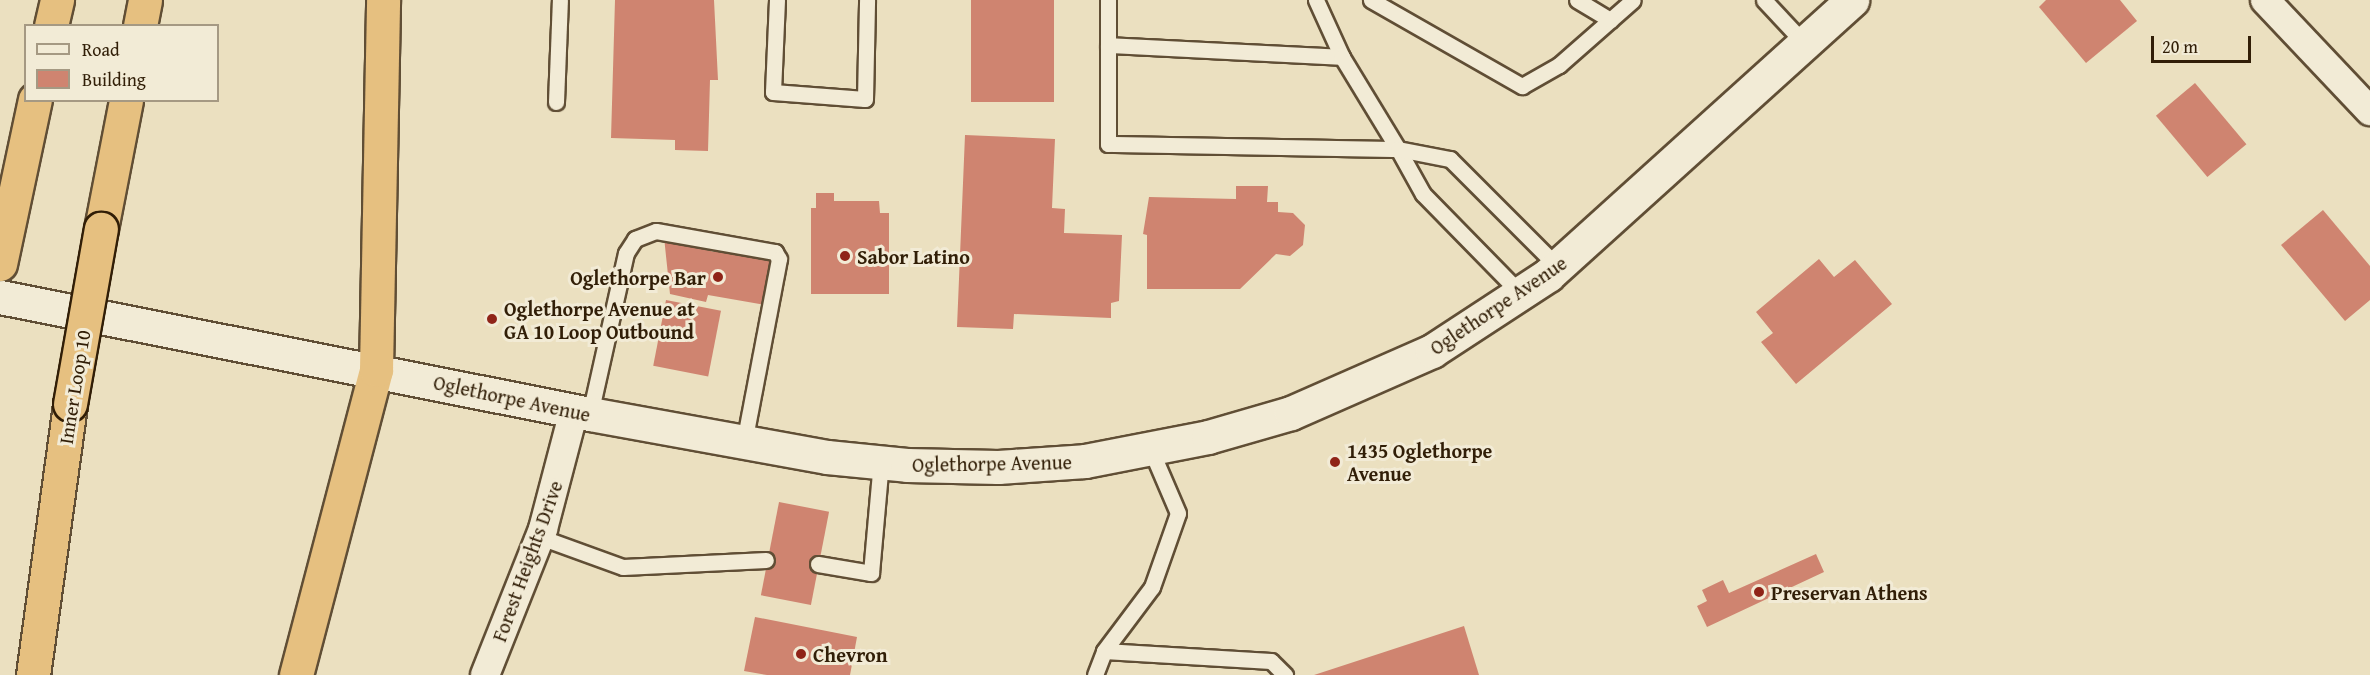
<!DOCTYPE html>
<style>
body{margin:0}
#map{position:relative;width:2370px;height:675px;overflow:hidden;background:#ebe0c0;font-family:"Gentium Book Plus",serif}
div>[style]{position:absolute}
[style*='--x']{left:calc(var(--x)*1px);top:calc(var(--y)*1px);width:calc(var(--w)*1px);rotate:calc(var(--a)*1deg)}
.building>*{inset:0;background:#cf8470;transform-origin:0 0}
.roads{filter:drop-shadow(2px 0 #604e35) drop-shadow(-2px 0 #604e35) drop-shadow(0 2px #604e35) drop-shadow(0 -2px #604e35)}
.lane>*{height:15px;margin:-7.5px;padding:0 7.5px;transform-origin:7.5px;border-radius:7.5px;background:#f2ebd6}
.street>*{height:28px;margin:-14px;padding:0 14px;transform-origin:14px;border-radius:14px;background:#f2ebd6}
.secondary>*{height:33px;margin:-16.5px;padding:0 16.5px;transform-origin:16.5px;border-radius:16.5px;background:#f2ebd6}
.highway>*{height:33px;margin:-16.5px;padding:0 16.5px;transform-origin:16.5px;border-radius:16.5px;background:#e6c080}
.bridges{filter:drop-shadow(2px 0 #311e07) drop-shadow(-2px 0 #311e07) drop-shadow(0 2px #311e07) drop-shadow(0 -2px #311e07)}
.highway-bridge>*{height:33px;margin:-16.5px;padding:0 16.5px;transform-origin:16.5px;border-radius:16.5px;background:#e6c080}
.dots>*{width:16px;height:16px;translate:-50% -50%;box-sizing:border-box;border:3px solid #f2ebd6;border-radius:50%}
span{translate:-50% -50%;white-space:nowrap;text-align:center;line-height:1.15;-webkit-text-stroke:6px #f2ebd6;paint-order:stroke}
.poi-label{font-size:20px;color:#311e07;font-weight:700}
.left{translate:0 -50%;text-align:left}
.right{translate:-100% -50%;text-align:right}
.street-label{font-size:20px;color:#311e07}
.legend{position:absolute;left:24px;top:24px;width:195px;height:78px;box-sizing:border-box;background:#f2ebd6;border:2px solid #a59983;margin:0;padding:8px 10px;list-style:none;font-size:18px;color:#311e07}
.legend li{display:flex;align-items:center;gap:12px;height:30px}
.legend b{width:30px;border:2px solid #a59983}
.scale{position:absolute;left:2151px;top:36px;width:100px;height:27px;box-sizing:border-box;border:3px solid #311e07;border-top:0;padding-left:8px;font-size:18px;line-height:21px;white-space:nowrap;color:#311e07;-webkit-text-stroke:4px #f2ebd6;paint-order:stroke}
</style>
<div id="map">
<div class="building">
<div style="clip-path:polygon(615px 0,714px 0,718px 80px,710px 80px,708px 151px,675px 150px,675px 140px,611px 138px)"></div>
<div style="left:971px;top:0;width:83px;height:102px"></div>
<div style="clip-path:polygon(2046px 0,2120px 0,2137px 21px,2086px 63px,2039px 7px)"></div>
<div style="left:2195px;top:83px;width:80px;height:51px;rotate:50deg"></div>
<div style="clip-path:polygon(965px 135px,1055px 139px,1052px 208px,1065px 209px,1064px 233px,1122px 235px,1119px 301px,1111px 303px,1111px 318px,1014px 314px,1013px 329px,957px 327px)"></div>
<div style="clip-path:polygon(1236px 186px,1268px 186px,1267px 202px,1278px 202px,1278px 212px,1293px 213px,1305px 225px,1303px 245px,1290px 256px,1276px 254px,1240px 289px,1147px 289px,1147px 235px,1143px 234px,1149px 197px,1236px 199px)"></div>
<div style="clip-path:polygon(816px 193px,834px 193px,834px 201px,879px 201px,880px 213px,889px 213px,889px 294px,811px 294px,811px 208px,816px 208px)"></div>
<div style="clip-path:polygon(2323px 210px,2370px 266px,2370px 300px,2345px 321px,2281px 245px)"></div>
<div style="clip-path:polygon(664px 237px,706px 244px,707px 250px,714px 252px,718px 250px,773px 261px,765px 305px,708px 295px,706px 302px,670px 294px)"></div>
<div style="clip-path:polygon(1819px 259px,1834px 277px,1855px 260px,1892px 304px,1796px 384px,1761px 342px,1773px 333px,1756px 312px)"></div>
<div style="left:666px;top:300px;width:56px;height:67px;rotate:11deg"></div>
<div style="left:779px;top:502px;width:51px;height:95px;rotate:11deg"></div>
<div style="clip-path:polygon(1816px 554px,1824px 572px,1707px 627px,1697px 606px,1707px 601px,1702px 590px,1723px 580px,1729px 593px)"></div>
<div style="clip-path:polygon(755px 617px,857px 637px,850px 675px,767px 675px,744px 671px)"></div>
<div style="clip-path:polygon(1464px 626px,1479px 675px,1314px 675px)"></div>
</div>
<div class="roads">
<div class="lane">
<div style="--x:777;--y:0;--w:92;--a:92.5"></div>
<div style="--x:773;--y:92;--w:92;--a:4.4"></div>
<div style="--x:865;--y:99;--w:99;--a:-88.8"></div>
<div style="--x:1316;--y:0;--w:63;--a:65.5"></div>
<div style="--x:1371;--y:0;--w:174;--a:29.7"></div>
<div style="--x:1522;--y:86;--w:43;--a:-29.6"></div>
<div style="--x:1559;--y:65;--w:98;--a:-41.3"></div>
<div style="--x:1577;--y:0;--w:39;--a:31"></div>
<div style="--x:1764;--y:0;--w:60;--a:47"></div>
<div style="--x:1108;--y:45;--w:234;--a:2.9"></div>
<div style="--x:1342;--y:57;--w:108;--a:58.7"></div>
<div style="--x:1398;--y:149;--w:290;--a:-179"></div>
<div style="--x:1108;--y:144;--w:144;--a:-90"></div>
<div style="--x:556;--y:102;--w:102;--a:-87.8"></div>
<div style="--x:1521;--y:294;--w:140;--a:-134.4"></div>
<div style="--x:1423;--y:194;--w:51;--a:-119.1"></div>
<div style="--x:1398;--y:149;--w:53;--a:10.9"></div>
<div style="--x:1450;--y:159;--w:153;--a:45"></div>
<div style="--x:590;--y:414;--w:165;--a:-77.4"></div>
<div style="--x:626;--y:253;--w:17;--a:-57"></div>
<div style="--x:635;--y:239;--w:22;--a:-21"></div>
<div style="--x:656;--y:231;--w:121;--a:10"></div>
<div style="--x:775;--y:252;--w:8;--a:60"></div>
<div style="--x:779;--y:259;--w:186;--a:100.8"></div>
<div style="--x:540;--y:537;--w:88;--a:19.9"></div>
<div style="--x:623;--y:567;--w:143;--a:-2.8"></div>
<div style="--x:818;--y:564;--w:54;--a:9.6"></div>
<div style="--x:871;--y:573;--w:111;--a:-84.9"></div>
<div style="--x:1104;--y:651;--w:167;--a:3.4"></div>
<div style="--x:1271;--y:661;--w:20;--a:45"></div>
<div style="--x:1095;--y:675;--w:26;--a:-69"></div>
<div style="--x:1104;--y:651;--w:80;--a:-53.1"></div>
<div style="--x:1152;--y:587;--w:78;--a:-70.6"></div>
<div style="--x:1178;--y:513;--w:69;--a:-113.2"></div>
</div>
<div class="street">
<div style="--x:2265;--y:0;--w:153;--a:46.6"></div>
<div style="--x:485;--y:675;--w:157;--a:-68.3"></div>
<div style="--x:543;--y:529;--w:122;--a:-75.3"></div>
</div>
<div class="secondary">
<div style="--x:0;--y:297;--w:601;--a:11.22"></div>
<div style="--x:590;--y:414;--w:241;--a:10.3"></div>
<div style="--x:827;--y:457;--w:80;--a:5.7"></div>
<div style="--x:907;--y:465;--w:91;--a:1.3"></div>
<div style="--x:998;--y:467;--w:87;--a:-3.9"></div>
<div style="--x:1085;--y:461;--w:125;--a:-11"></div>
<div style="--x:1208;--y:437;--w:86;--a:-16.1"></div>
<div style="--x:1291;--y:413;--w:154;--a:-23.7"></div>
<div style="--x:1432;--y:351;--w:139;--a:-33.2"></div>
<div style="--x:1548;--y:275;--w:410;--a:-42.1"></div>
</div>
<div class="highway">
<div style="--x:51;--y:26;--w:27;--a:-77"></div>
<div style="--x:140;--y:26;--w:26;--a:-79"></div>
<div style="--x:101;--y:229;--w:131;--a:-79"></div>
<div style="--x:0;--y:264;--w:168;--a:-78"></div>
<div style="--x:33;--y:675;--w:274;--a:-82.2"></div>
<div style="--x:296;--y:675;--w:315;--a:-75.3"></div>
<div style="--x:376;--y:370;--w:370;--a:-88.9"></div>
</div>
</div>
<div class="bridges">
<div class="highway-bridge">
<div style="--x:70;--y:404;--w:178;--a:-80"></div>
</div>
</div>
<div class="dots">
<div style="left:845px;top:256px;background:#8f2418"></div>
<div style="left:718px;top:277px;background:#8f2418"></div>
<div style="left:492px;top:319px;background:#8f2418"></div>
<div style="left:1335px;top:462px;background:#8f2418"></div>
<div style="left:1759px;top:592px;background:#8f2418"></div>
<div style="left:801px;top:654px;background:#8f2418"></div>
</div>
<div class="poi-label">
<span class="left" style="left:857px;top:256px">Sabor Latino</span>
<span class="right" style="left:706px;top:277px">Oglethorpe Bar</span>
<span class="left" style="left:504px;top:320px">Oglethorpe Avenue at<br>GA 10 Loop Outbound</span>
<span class="left" style="left:1347px;top:462px">1435 Oglethorpe<br>Avenue</span>
<span class="left" style="left:1771px;top:592px">Preservan Athens</span>
<span class="left" style="left:813px;top:654px">Chevron</span>
</div>
<div class="street-label">
<span style="left:1498px;top:305px;rotate:-34deg">Oglethorpe Avenue</span>
<span style="left:74px;top:387px;rotate:-81deg">Inner Loop 10</span>
<span style="left:512px;top:398px;rotate:12deg">Oglethorpe Avenue</span>
<span style="left:992px;top:463px;rotate:-1deg">Oglethorpe Avenue</span>
<span style="left:527px;top:561px;rotate:-70deg">Forest Heights Drive</span>
</div>
<ul class="legend">
<li><b style="height:8px;background:#f2ebd6"></b>Road</li>
<li><b style="height:16px;background:#cf8470"></b>Building</li>
</ul>
<div class="scale">20 m</div>
</div>
